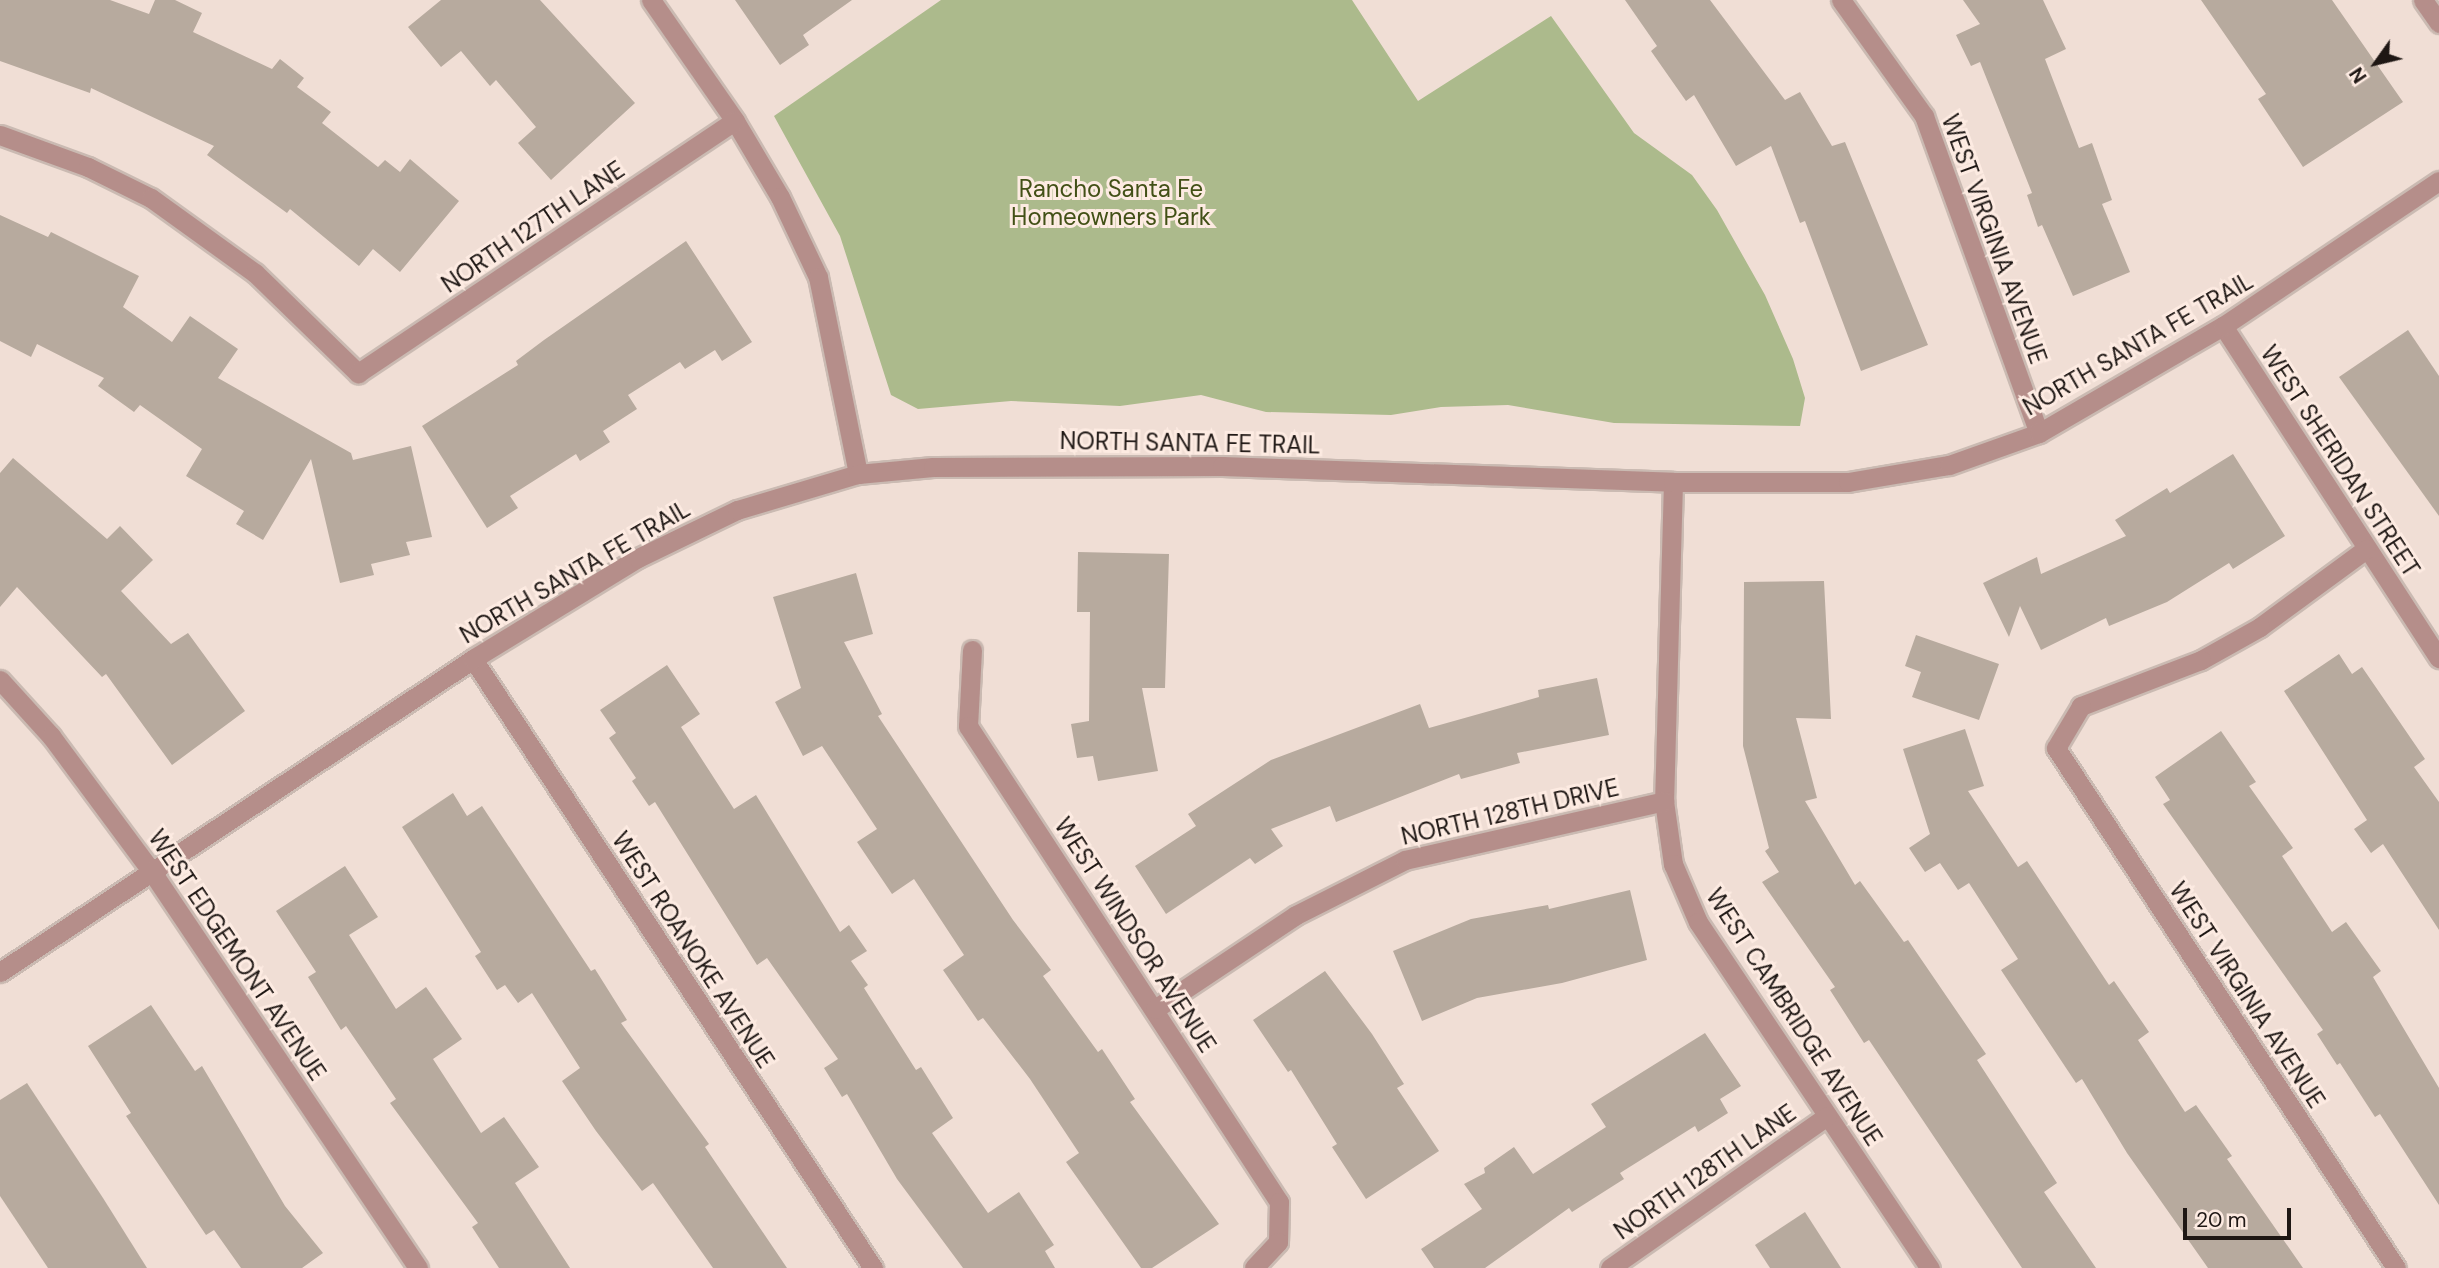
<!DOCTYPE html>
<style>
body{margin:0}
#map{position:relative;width:2439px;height:1268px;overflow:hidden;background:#f0ded5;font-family:"DM Sans",sans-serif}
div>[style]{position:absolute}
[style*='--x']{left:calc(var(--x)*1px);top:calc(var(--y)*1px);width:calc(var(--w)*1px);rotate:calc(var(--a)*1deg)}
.green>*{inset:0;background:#acba8c}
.building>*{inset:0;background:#b7aa9e}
.roads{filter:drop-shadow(2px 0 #cabab2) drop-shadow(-2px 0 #cabab2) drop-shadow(0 2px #cabab2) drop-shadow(0 -2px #cabab2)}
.minor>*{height:19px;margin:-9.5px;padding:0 9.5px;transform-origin:9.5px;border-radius:9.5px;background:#b58e8a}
.tertiary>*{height:19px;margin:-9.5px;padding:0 9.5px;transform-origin:9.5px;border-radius:9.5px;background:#b58e8a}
span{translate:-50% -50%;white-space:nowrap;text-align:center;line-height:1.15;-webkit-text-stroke:6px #fdebe2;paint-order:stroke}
.park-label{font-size:24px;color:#425016}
.street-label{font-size:24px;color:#1e1714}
.north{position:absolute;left:2341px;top:28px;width:70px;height:70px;-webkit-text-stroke:5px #fdebe2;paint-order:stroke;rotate:236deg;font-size:19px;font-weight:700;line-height:28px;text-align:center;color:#1e1714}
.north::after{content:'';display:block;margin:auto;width:24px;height:32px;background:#1e1714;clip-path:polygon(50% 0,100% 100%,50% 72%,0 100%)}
.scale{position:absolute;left:2183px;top:1208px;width:108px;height:32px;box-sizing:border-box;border:4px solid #1e1714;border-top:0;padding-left:9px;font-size:21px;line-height:24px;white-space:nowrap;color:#1e1714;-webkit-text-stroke:5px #fdebe2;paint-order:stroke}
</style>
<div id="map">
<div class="green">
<div style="clip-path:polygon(941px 0,1352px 0,1418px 101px,1551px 16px,1634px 133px,1692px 175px,1717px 210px,1765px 295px,1793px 359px,1805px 398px,1800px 426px,1614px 423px,1508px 405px,1441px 407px,1391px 415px,1266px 412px,1201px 395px,1120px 406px,1011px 401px,918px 409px,891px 395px,840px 236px,774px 116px)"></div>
</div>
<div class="building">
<div style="clip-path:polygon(0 0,110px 0,149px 14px,155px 0,175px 0,202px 13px,193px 32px,272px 69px,280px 59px,304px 78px,297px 87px,331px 112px,322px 123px,378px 167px,385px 160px,400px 172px,410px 159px,459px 201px,400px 272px,373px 249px,359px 266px,290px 209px,287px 213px,207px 155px,214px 146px,91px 88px,90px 93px,0 61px)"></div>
<div style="clip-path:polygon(441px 0,540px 0,635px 103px,551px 180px,518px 143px,536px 127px,496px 80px,490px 86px,461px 51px,441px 67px,408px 27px)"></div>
<div style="clip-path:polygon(735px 0,852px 0,803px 35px,809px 45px,780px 65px)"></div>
<div style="clip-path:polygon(1625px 0,1710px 0,1785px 100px,1800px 92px,1832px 146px,1845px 142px,1928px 345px,1861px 371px,1805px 221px,1800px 223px,1771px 146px,1736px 166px,1694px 95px,1686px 101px,1651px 51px,1657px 46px)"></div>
<div style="clip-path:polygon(1963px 0,2043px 0,2066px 49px,2045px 59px,2079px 148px,2092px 143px,2112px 200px,2102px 204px,2130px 272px,2073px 296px,2042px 225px,2038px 227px,2027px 195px,2032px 193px,1980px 62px,1971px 66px,1956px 35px,1980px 24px)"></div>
<div style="clip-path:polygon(2201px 0,2332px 0,2403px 102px,2303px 167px,2258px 99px,2266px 94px)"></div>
<div style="clip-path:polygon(0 215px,48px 237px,51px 232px,139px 276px,123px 307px,172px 342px,190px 316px,238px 349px,218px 378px,351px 453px,353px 460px,411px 446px,432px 537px,406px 542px,410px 555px,371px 564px,374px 575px,340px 583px,311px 459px,263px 540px,236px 524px,244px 511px,186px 476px,202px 449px,140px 405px,134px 412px,98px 386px,104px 378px,37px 344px,31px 357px,0 341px)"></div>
<div style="clip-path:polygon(686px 241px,752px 342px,722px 361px,715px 350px,685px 369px,680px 362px,628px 395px,637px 409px,603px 431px,610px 442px,580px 461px,576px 454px,510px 496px,518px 508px,487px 528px,422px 426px,518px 365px,516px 361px,544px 340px)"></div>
<div style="clip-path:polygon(2408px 330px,2439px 376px,2439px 516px,2339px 377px)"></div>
<div style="clip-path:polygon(2233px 454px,2285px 536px,2233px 569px,2229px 563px,2167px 602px,2109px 626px,2106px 618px,2041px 650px,2020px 606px,2009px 637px,1983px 583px,2037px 557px,2041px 574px,2126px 536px,2115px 520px,2167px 488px,2170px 493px)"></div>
<div style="clip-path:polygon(13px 458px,107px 539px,120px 526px,153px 560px,121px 591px,171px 644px,188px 633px,245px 711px,172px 765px,106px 674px,102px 677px,17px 587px,0 607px,0 473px)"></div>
<div style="clip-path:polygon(1078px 552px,1169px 554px,1165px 688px,1142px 688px,1158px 771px,1098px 781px,1093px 756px,1077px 758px,1071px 724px,1089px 721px,1090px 612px,1077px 612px)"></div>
<div style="clip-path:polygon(856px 573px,873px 634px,844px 642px,882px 714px,878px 716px,1013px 920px,1051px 970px,1043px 976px,1098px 1052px,1102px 1049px,1135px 1099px,1130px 1102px,1219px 1224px,1152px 1268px,1141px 1268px,1066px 1162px,1079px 1153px,1030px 1079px,983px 1018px,978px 1021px,943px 970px,964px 955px,914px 879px,892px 894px,857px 842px,877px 829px,822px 746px,803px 756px,775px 702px,801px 688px,773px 597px)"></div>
<div style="clip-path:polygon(1824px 581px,1831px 719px,1796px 718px,1817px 798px,1805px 801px,1855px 885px,1860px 881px,1904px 942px,1908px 940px,1986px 1054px,1977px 1060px,2057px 1183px,2044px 1192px,2096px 1268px,2022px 1268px,1869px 1040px,1864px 1043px,1830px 990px,1835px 987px,1762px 882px,1779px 872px,1765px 851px,1769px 848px,1743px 746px,1744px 582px)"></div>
<div style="clip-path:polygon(1916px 635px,1999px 664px,1979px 720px,1912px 697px,1921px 672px,1905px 666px)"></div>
<div style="clip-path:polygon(2339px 654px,2352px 674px,2362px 667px,2425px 759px,2414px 767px,2439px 802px,2439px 930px,2383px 844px,2371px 853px,2354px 829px,2367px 820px,2284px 691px)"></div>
<div style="clip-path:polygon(667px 665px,700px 714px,681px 727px,734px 809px,756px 795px,840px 932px,849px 925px,867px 951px,851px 961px,868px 985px,864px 988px,916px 1070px,921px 1067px,953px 1118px,932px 1133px,988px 1213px,1019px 1192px,1054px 1245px,1045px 1251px,1055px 1268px,963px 1268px,897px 1179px,847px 1094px,842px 1097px,824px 1068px,838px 1059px,767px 958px,757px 965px,655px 802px,649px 806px,632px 781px,636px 778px,609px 738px,616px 733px,600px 710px)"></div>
<div style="clip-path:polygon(1597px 678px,1609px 735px,1517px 753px,1520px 763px,1461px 779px,1459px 774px,1336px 822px,1330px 806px,1271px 829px,1283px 846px,1255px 864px,1250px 858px,1166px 914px,1135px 866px,1196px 826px,1188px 814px,1271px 760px,1420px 704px,1429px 728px,1539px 697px,1538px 690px)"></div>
<div style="clip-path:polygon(1965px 729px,1984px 786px,1968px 791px,2018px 867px,2027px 861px,2109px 985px,2114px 981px,2149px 1032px,2138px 1040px,2185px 1112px,2196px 1105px,2232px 1156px,2227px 1159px,2303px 1268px,2208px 1268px,2127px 1153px,2082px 1079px,2076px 1083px,2001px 970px,2018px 959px,1969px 883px,1958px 890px,1940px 863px,1925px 872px,1909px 848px,1930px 834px,1903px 749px)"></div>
<div style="clip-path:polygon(2221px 731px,2256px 782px,2249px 786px,2293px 848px,2282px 856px,2332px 932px,2346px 922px,2381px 971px,2373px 977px,2439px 1088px,2439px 1205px,2380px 1114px,2375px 1117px,2340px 1063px,2337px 1065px,2317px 1034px,2323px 1030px,2163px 804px,2170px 800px,2155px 777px)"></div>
<div style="clip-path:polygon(453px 793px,467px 816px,482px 806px,591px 971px,595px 969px,627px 1020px,621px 1023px,709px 1144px,705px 1147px,787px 1268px,713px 1268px,653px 1183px,642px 1191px,596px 1131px,562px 1081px,580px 1068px,532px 993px,518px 1003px,505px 985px,497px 990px,475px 956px,481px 952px,402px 827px)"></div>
<div style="clip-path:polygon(345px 866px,378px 917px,349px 935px,396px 1009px,426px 987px,462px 1039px,433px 1059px,481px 1133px,504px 1117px,539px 1167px,515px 1183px,570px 1268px,499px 1268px,472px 1227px,478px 1223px,390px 1103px,396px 1099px,346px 1026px,341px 1030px,308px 977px,316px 972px,276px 911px)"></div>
<div style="clip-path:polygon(1630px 890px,1647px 960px,1562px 983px,1477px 998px,1422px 1021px,1393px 951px,1471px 919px,1548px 905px,1549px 909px)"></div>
<div style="clip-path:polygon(1325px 971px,1372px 1034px,1404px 1084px,1397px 1088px,1439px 1151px,1366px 1199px,1332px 1147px,1337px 1144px,1291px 1070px,1288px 1072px,1253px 1020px)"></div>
<div style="clip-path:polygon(151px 1005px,195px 1071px,202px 1066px,285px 1206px,323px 1253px,302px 1268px,241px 1268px,214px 1230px,206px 1235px,126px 1116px,131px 1113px,88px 1046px)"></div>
<div style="clip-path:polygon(1705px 1033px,1741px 1086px,1720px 1099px,1728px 1113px,1698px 1132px,1695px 1126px,1620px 1173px,1624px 1179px,1572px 1212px,1569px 1208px,1485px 1268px,1434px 1268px,1421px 1249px,1482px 1209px,1464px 1184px,1485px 1173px,1484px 1168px,1514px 1147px,1533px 1174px,1606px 1127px,1591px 1104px)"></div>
<div style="clip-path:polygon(27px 1083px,103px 1198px,147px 1268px,48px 1268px,0 1196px,0 1100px)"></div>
<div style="clip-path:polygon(1805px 1212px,1841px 1268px,1770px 1268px,1755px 1245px)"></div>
</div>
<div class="roads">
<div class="minor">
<div style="--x:651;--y:0;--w:147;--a:55.2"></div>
<div style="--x:735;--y:121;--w:88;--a:59.4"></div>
<div style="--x:780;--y:197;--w:89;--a:64.6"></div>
<div style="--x:818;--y:277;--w:201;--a:78.5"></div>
<div style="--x:1841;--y:0;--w:143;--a:54.4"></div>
<div style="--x:1924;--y:116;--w:337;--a:70.1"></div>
<div style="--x:2423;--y:0;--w:28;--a:55"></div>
<div style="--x:0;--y:135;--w:94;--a:20"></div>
<div style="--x:88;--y:167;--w:70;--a:26.2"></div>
<div style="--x:151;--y:198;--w:128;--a:35.8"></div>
<div style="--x:255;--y:273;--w:144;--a:44.2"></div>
<div style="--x:358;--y:373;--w:453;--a:-33.8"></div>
<div style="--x:2223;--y:326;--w:396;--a:57"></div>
<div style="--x:1673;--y:482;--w:319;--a:91.6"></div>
<div style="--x:1664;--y:801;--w:64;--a:81.9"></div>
<div style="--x:1673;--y:864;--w:63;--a:66.7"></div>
<div style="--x:1698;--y:922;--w:417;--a:56.2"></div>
<div style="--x:2366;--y:549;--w:132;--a:143.7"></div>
<div style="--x:2260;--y:627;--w:68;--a:150.8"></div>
<div style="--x:2201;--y:660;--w:129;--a:159"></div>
<div style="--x:2081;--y:706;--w:49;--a:120.8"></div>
<div style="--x:2056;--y:748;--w:621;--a:56.82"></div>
<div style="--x:972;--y:650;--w:76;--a:93"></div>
<div style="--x:968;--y:726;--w:569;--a:56.84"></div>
<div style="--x:1279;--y:1202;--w:40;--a:91.4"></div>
<div style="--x:1278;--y:1242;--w:35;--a:133"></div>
<div style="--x:473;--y:659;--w:729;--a:56.7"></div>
<div style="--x:0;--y:680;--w:76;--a:47.7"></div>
<div style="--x:51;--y:736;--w:169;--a:53.4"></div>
<div style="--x:152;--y:872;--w:477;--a:56.1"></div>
<div style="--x:1155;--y:1009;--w:169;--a:-33.7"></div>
<div style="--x:1296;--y:915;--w:122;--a:-26.8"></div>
<div style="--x:1405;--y:860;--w:266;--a:-12.8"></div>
<div style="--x:1610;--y:1268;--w:265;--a:-35"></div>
</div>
<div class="tertiary">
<div style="--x:0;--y:972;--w:567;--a:-33.49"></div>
<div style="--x:473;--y:659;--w:193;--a:-31.5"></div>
<div style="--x:638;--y:558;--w:110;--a:-25.9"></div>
<div style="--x:737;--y:510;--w:126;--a:-16.6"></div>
<div style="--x:858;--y:474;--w:75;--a:-5.3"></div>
<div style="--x:933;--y:467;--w:289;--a:-0.2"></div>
<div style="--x:1222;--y:466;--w:451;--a:2"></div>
<div style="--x:1673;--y:482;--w:175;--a:0"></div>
<div style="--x:1848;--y:482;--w:102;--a:-9.6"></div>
<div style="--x:1949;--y:465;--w:96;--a:-19.6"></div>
<div style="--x:2039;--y:433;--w:213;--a:-30.2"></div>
<div style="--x:2223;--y:326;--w:260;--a:-33.9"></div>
</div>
</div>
<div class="park-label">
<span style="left:1111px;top:203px">Rancho Santa Fe<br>Homeowners Park</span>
</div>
<div class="street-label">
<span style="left:533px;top:227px;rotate:-34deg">NORTH 127TH LANE</span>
<span style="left:1994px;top:239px;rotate:70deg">WEST VIRGINIA AVENUE</span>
<span style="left:2138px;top:344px;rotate:-30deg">NORTH SANTA FE TRAIL</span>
<span style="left:1190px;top:443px;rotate:1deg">NORTH SANTA FE TRAIL</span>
<span style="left:2340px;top:461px;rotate:57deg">WEST SHERIDAN STREET</span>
<span style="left:575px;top:572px;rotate:-30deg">NORTH SANTA FE TRAIL</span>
<span style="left:1510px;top:812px;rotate:-13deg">NORTH 128TH DRIVE</span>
<span style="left:1135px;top:935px;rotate:57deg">WEST WINDSOR AVENUE</span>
<span style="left:693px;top:950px;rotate:57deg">WEST ROANOKE AVENUE</span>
<span style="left:237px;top:955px;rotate:56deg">WEST EDGEMONT AVENUE</span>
<span style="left:2247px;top:995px;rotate:57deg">WEST VIRGINIA AVENUE</span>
<span style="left:1794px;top:1017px;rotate:57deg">WEST CAMBRIDGE AVENUE</span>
<span style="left:1705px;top:1172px;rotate:-35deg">NORTH 128TH LANE</span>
</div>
<div class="north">N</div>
<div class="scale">20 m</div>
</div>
